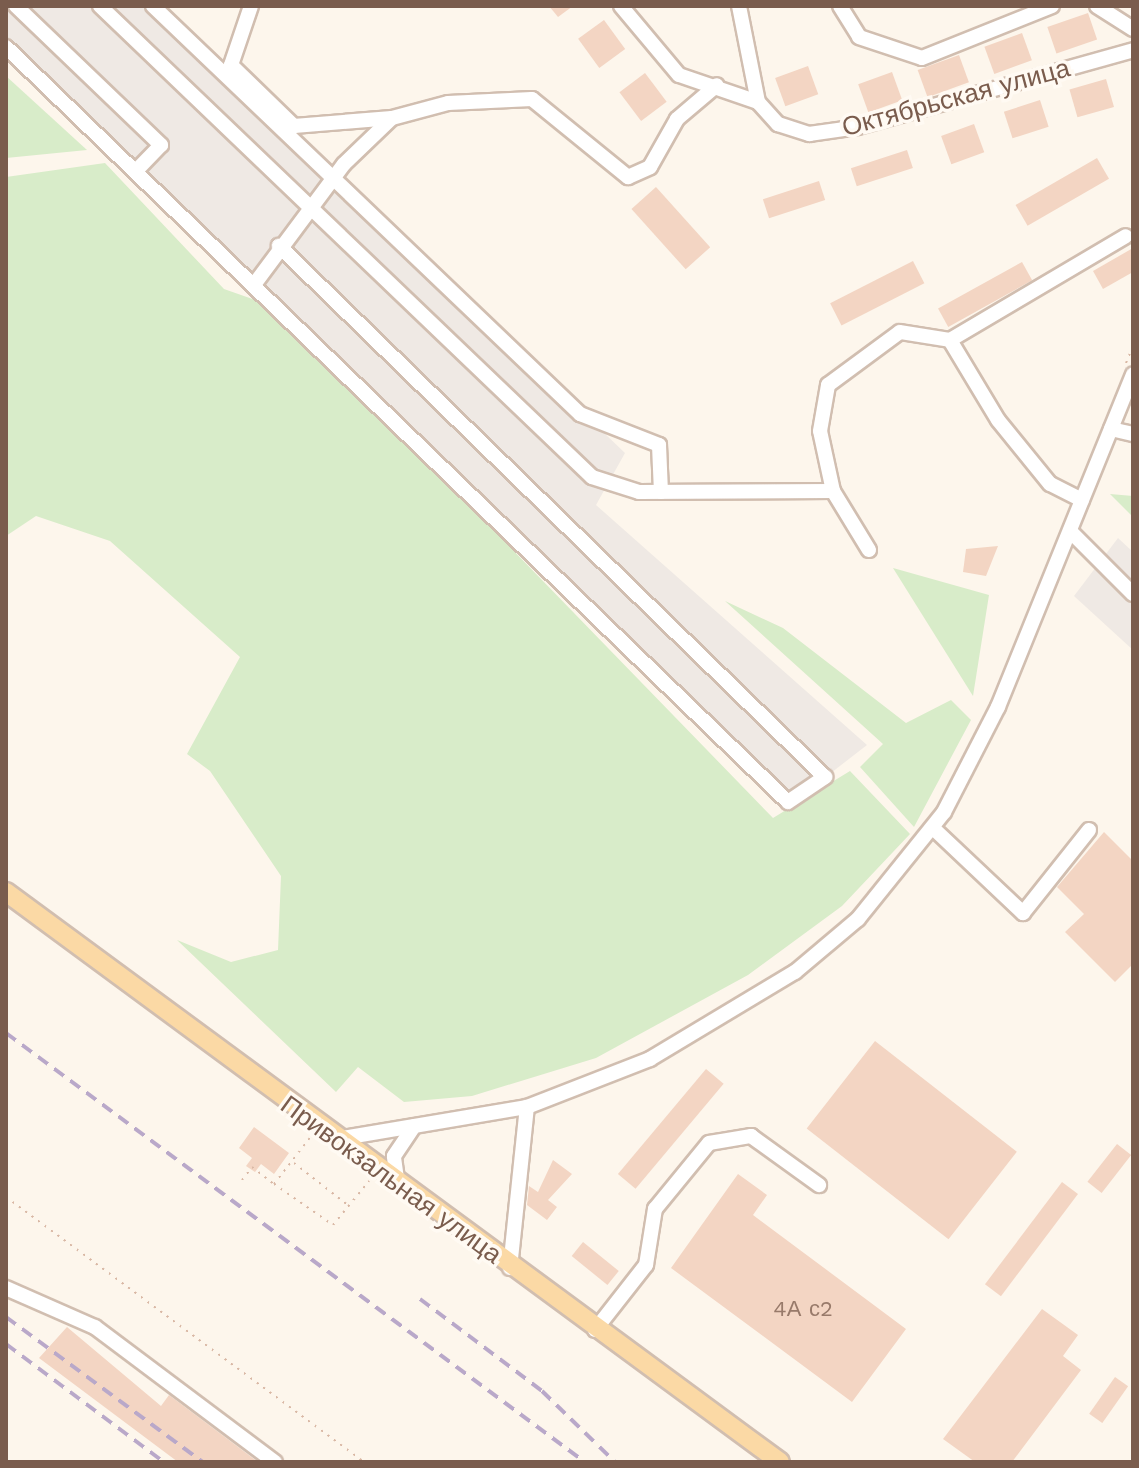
<!DOCTYPE html>
<meta charset="utf-8">
<style>
body{margin:0}
#map{position:relative;width:1139px;height:1468px;overflow:hidden;background:#fdf6ec;font-family:"Work Sans",sans-serif}
div>[style]{position:absolute}
[style*='--x']{left:calc(var(--x)*1px);top:calc(var(--y)*1px);width:calc(var(--w)*1px);rotate:calc(var(--a)*1deg)}
.industrial>*{inset:0;background:#efe9e4}
.green>*{inset:0;background:#d8ecc9}
.building>*{inset:0;background:#f3d5c3;transform-origin:0 0}
.path>*{height:2px;margin-top:-1px;transform-origin:0;background:repeating-linear-gradient(90deg,#d9b8a5 0 2px,transparent 0 8px)}
.roads{filter:drop-shadow(2px 0 #d1beb0) drop-shadow(-2px 0 #d1beb0) drop-shadow(0 2px #d1beb0) drop-shadow(0 -2px #d1beb0)}
.minor>*{height:14px;margin:-7px;padding:0 7px;transform-origin:7px;border-radius:7px;background:#fff}
.major>*{height:18px;margin:-9px;padding:0 9px;transform-origin:9px;border-radius:9px;background:#fbd9a5}
.rail>*{height:4px;margin-top:-2px;transform-origin:0;background:repeating-linear-gradient(90deg,#b9a8c9 0 12px,transparent 0 20px)}
span{translate:-50% -50%;white-space:nowrap;text-align:center;line-height:1.15;-webkit-text-stroke:7px #fffaf3;paint-order:stroke}
.number-label{font-size:22px;color:#987a6a}
.number-label span{-webkit-text-stroke-width:0}
.street-label{font-size:26px;color:#7a5c4d}
.frame{position:absolute;inset:0;border:8px solid #7a5c4d;pointer-events:none}
</style>
<div id="map">
<div class="industrial">
<div style="clip-path:polygon(6px 6px,159px 6px,625px 453px,596px 505px,867px 745px,796px 800px,6px 43px)"></div>
<div style="clip-path:polygon(1118px 538px,1133px 552px,1133px 650px,1074px 596px)"></div>
</div>
<div class="green">
<div style="clip-path:polygon(6px 76px,87px 150px,6px 158px)"></div>
<div style="clip-path:polygon(105px 163px,224px 289px,264px 303px,347px 379px,773px 818px,850px 771px,910px 834px,842px 906px,748px 975px,596px 1058px,472px 1096px,404px 1102px,358px 1067px,336px 1092px,177px 940px,231px 962px,278px 950px,281px 876px,210px 771px,187px 754px,240px 657px,110px 541px,36px 516px,6px 536px,6px 177px)"></div>
<div style="clip-path:polygon(1110px 494px,1133px 496px,1133px 517px)"></div>
<div style="clip-path:polygon(893px 568px,989px 595px,973px 696px)"></div>
<div style="clip-path:polygon(725px 601px,783px 628px,906px 723px,951px 700px,971px 720px,914px 827px,860px 767px,883px 744px)"></div>
</div>
<div class="building">
<div style="clip-path:polygon(549px 6px,573px 6px,558px 17px)"></div>
<div style="left:1088px;top:13px;width:28px;height:43px;rotate:71deg"></div>
<div style="left:604px;top:20px;width:36px;height:32px;rotate:54deg"></div>
<div style="left:1022px;top:33px;width:29px;height:40px;rotate:70deg"></div>
<div style="left:959px;top:55px;width:29px;height:44px;rotate:70deg"></div>
<div style="left:808px;top:66px;width:30px;height:35px;rotate:70deg"></div>
<div style="left:892px;top:72px;width:30px;height:36px;rotate:70deg"></div>
<div style="left:645px;top:73px;width:36px;height:32px;rotate:53deg"></div>
<div style="left:1106px;top:79px;width:29px;height:38px;rotate:74deg"></div>
<div style="left:1040px;top:100px;width:28px;height:38px;rotate:72deg"></div>
<div style="left:974px;top:124px;width:30px;height:35px;rotate:70deg"></div>
<div style="left:907px;top:150px;width:19px;height:59px;rotate:72deg"></div>
<div style="left:1097px;top:158px;width:24px;height:94px;rotate:60deg"></div>
<div style="left:819px;top:181px;width:20px;height:59px;rotate:72deg"></div>
<div style="left:656px;top:187px;width:81px;height:33px;rotate:48deg"></div>
<div style="clip-path:polygon(1133px 248px,1133px 272px,1103px 289px,1093px 271px)"></div>
<div style="left:913px;top:261px;width:25px;height:93px;rotate:63deg"></div>
<div style="left:1022px;top:262px;width:21px;height:96px;rotate:61deg"></div>
<div style="clip-path:polygon(998px 546px,986px 576px,963px 572px,966px 549px)"></div>
<div style="clip-path:polygon(1104px 832px,1133px 861px,1133px 964px,1115px 982px,1065px 932px,1084px 914px,1057px 887px)"></div>
<div style="left:875px;top:1041px;width:180px;height:111px;rotate:38deg"></div>
<div style="left:706px;top:1069px;width:23px;height:137px;rotate:40deg"></div>
<div style="clip-path:polygon(254px 1127px,289px 1153px,274px 1174px,261px 1164px,255px 1172px,246px 1166px,252px 1158px,239px 1148px)"></div>
<div style="left:1117px;top:1144px;width:18px;height:48px;rotate:38deg"></div>
<div style="clip-path:polygon(553px 1160px,572px 1174px,548px 1200px,557px 1207px,547px 1220px,527px 1205px,529px 1186px,538px 1192px)"></div>
<div style="clip-path:polygon(738px 1174px,767px 1195px,753px 1215px,906px 1329px,852px 1402px,671px 1268px)"></div>
<div style="left:1062px;top:1182px;width:20px;height:128px;rotate:37deg"></div>
<div style="left:583px;top:1242px;width:46px;height:18px;rotate:39deg"></div>
<div style="clip-path:polygon(1042px 1309px,1078px 1335px,1063px 1356px,1081px 1370px,1012px 1462px,975px 1462px,943px 1439px)"></div>
<div style="clip-path:polygon(67px 1327px,161px 1406px,169px 1395px,258px 1462px,178px 1462px,39px 1358px)"></div>
<div style="left:1115px;top:1377px;width:16px;height:45px;rotate:35deg"></div>
</div>
<div class="path">
<div style="--x:1126;--y:363;--w:18;--a:-68"></div>
<div style="--x:294;--y:1163;--w:70;--a:38"></div>
<div style="--x:242;--y:1180;--w:16;--a:-52"></div>
<div style="--x:252;--y:1167;--w:28;--a:38"></div>
<div style="--x:274;--y:1184;--w:62;--a:-52.2"></div>
<div style="--x:274;--y:1184;--w:72;--a:34.8"></div>
<div style="--x:333;--y:1225;--w:57;--a:-50.7"></div>
<div style="--x:6;--y:1197;--w:445;--a:36.5"></div>
</div>
<div class="roads">
<div class="minor">
<div style="--x:16;--y:6;--w:201;--a:43.8"></div>
<div style="--x:161;--y:145;--w:35;--a:134"></div>
<div style="--x:100;--y:6;--w:681;--a:43.75"></div>
<div style="--x:592;--y:477;--w:49;--a:17.7"></div>
<div style="--x:639;--y:492;--w:194;--a:-0.3"></div>
<div style="--x:153;--y:6;--w:591;--a:43.7"></div>
<div style="--x:580;--y:414;--w:85;--a:21.4"></div>
<div style="--x:659;--y:445;--w:47;--a:87.6"></div>
<div style="--x:251;--y:6;--w:62;--a:108.7"></div>
<div style="--x:231;--y:65;--w:88;--a:44.1"></div>
<div style="--x:294;--y:126;--w:98;--a:-4.7"></div>
<div style="--x:621;--y:6;--w:90;--a:50"></div>
<div style="--x:679;--y:75;--w:83;--a:18.9"></div>
<div style="--x:739;--y:6;--w:98;--a:78.8"></div>
<div style="--x:758;--y:102;--w:30;--a:48"></div>
<div style="--x:778;--y:124;--w:33;--a:18"></div>
<div style="--x:809;--y:134;--w:49;--a:-8.1"></div>
<div style="--x:858;--y:127;--w:286;--a:-15.6"></div>
<div style="--x:840;--y:6;--w:36;--a:58"></div>
<div style="--x:859;--y:37;--w:66;--a:18.4"></div>
<div style="--x:922;--y:58;--w:140;--a:-21.8"></div>
<div style="--x:1097;--y:6;--w:43;--a:32.6"></div>
<div style="--x:6;--y:47;--w:1087;--a:43.99"></div>
<div style="--x:788;--y:802;--w:45;--a:-34"></div>
<div style="--x:825;--y:777;--w:762;--a:-135.8"></div>
<div style="--x:256;--y:282;--w:147;--a:-53.3"></div>
<div style="--x:344;--y:164;--w:66;--a:-43.8"></div>
<div style="--x:392;--y:118;--w:58;--a:-15"></div>
<div style="--x:448;--y:103;--w:84;--a:-2.7"></div>
<div style="--x:532;--y:99;--w:124;--a:39.1"></div>
<div style="--x:628;--y:177;--w:24;--a:-24"></div>
<div style="--x:650;--y:167;--w:55;--a:-60.6"></div>
<div style="--x:677;--y:119;--w:52;--a:-40.4"></div>
<div style="--x:1111;--y:429;--w:23;--a:13"></div>
<div style="--x:1082;--y:500;--w:36;--a:-153"></div>
<div style="--x:1050;--y:484;--w:82;--a:-129.1"></div>
<div style="--x:998;--y:420;--w:93;--a:-121"></div>
<div style="--x:950;--y:340;--w:204;--a:-30.6"></div>
<div style="--x:1070;--y:531;--w:89;--a:45"></div>
<div style="--x:869;--y:550;--w:69;--a:-121.4"></div>
<div style="--x:833;--y:491;--w:61;--a:-102.2"></div>
<div style="--x:820;--y:431;--w:47;--a:-80.1"></div>
<div style="--x:828;--y:385;--w:89;--a:-36.4"></div>
<div style="--x:900;--y:332;--w:51;--a:9.1"></div>
<div style="--x:933;--y:828;--w:124;--a:43.4"></div>
<div style="--x:1023;--y:913;--w:106;--a:-51.5"></div>
<div style="--x:337;--y:1139;--w:193;--a:-9.6"></div>
<div style="--x:527;--y:1107;--w:132;--a:-21.3"></div>
<div style="--x:650;--y:1059;--w:169;--a:-31"></div>
<div style="--x:795;--y:972;--w:82;--a:-40.1"></div>
<div style="--x:858;--y:919;--w:137;--a:-51.2"></div>
<div style="--x:944;--y:812;--w:118;--a:-62.8"></div>
<div style="--x:998;--y:707;--w:359;--a:-67.9"></div>
<div style="--x:398;--y:1186;--w:30;--a:-98"></div>
<div style="--x:394;--y:1156;--w:36;--a:-56"></div>
<div style="--x:510;--y:1268;--w:162;--a:-84"></div>
<div style="--x:6;--y:1288;--w:97;--a:23.7"></div>
<div style="--x:95;--y:1327;--w:225;--a:36.9"></div>
<div style="--x:595;--y:1330;--w:83;--a:-51.9"></div>
<div style="--x:646;--y:1265;--w:57;--a:-80.9"></div>
<div style="--x:655;--y:1209;--w:85;--a:-50.7"></div>
<div style="--x:709;--y:1143;--w:43;--a:-9.5"></div>
<div style="--x:751;--y:1136;--w:84;--a:35.8"></div>
</div>
<div class="major">
<div style="--x:6;--y:892;--w:961;--a:36.37"></div>
</div>
</div>
<div class="rail">
<div style="--x:6;--y:1033;--w:721;--a:36.54"></div>
<div style="--x:420;--y:1299;--w:153;--a:37"></div>
<div style="--x:542;--y:1391;--w:102;--a:44.2"></div>
<div style="--x:6;--y:1317;--w:245;--a:36.4"></div>
<div style="--x:6;--y:1344;--w:197;--a:36.8"></div>
</div>
<div class="number-label">
<span style="left:803px;top:1309px">4А с2</span>
</div>
<div class="street-label">
<span style="left:956px;top:98px;rotate:-15deg">Октябрьская улица</span>
<span style="left:391px;top:1180px;rotate:36deg">Привокзальная улица</span>
</div>
<div class="frame"></div>
</div>
